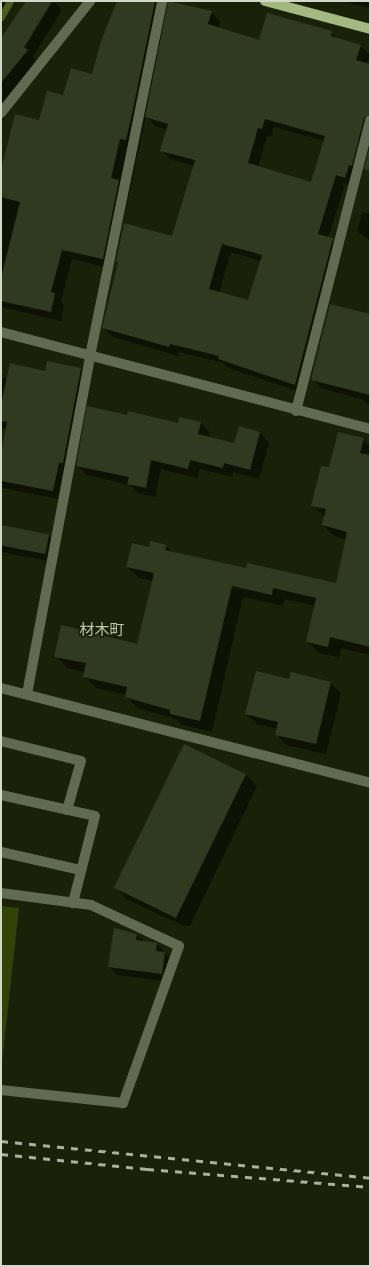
<!DOCTYPE html>
<meta charset="utf-8">
<style>
body{margin:0}
#map{position:relative;width:371px;height:1267px;overflow:hidden;background:#192208;font-family:"Space Grotesk","Noto Sans JP",sans-serif}
div>[style]{position:absolute}
[style*='--x']{left:calc(var(--x)*1px);top:calc(var(--y)*1px);width:calc(var(--w)*1px);rotate:calc(var(--a)*1deg)}
.green>*{inset:0;background:#314307}
.shadow>*{inset:0;background:#0007}
.stream>*{height:7px;margin:-3.5px;padding:0 3.5px;transform-origin:3.5px;border-radius:3.5px;background:#485d1c}
.building>*{inset:0;background:#303a20;transform-origin:0 0}
.minor>*{height:10px;margin:-5px;padding:0 5px;transform-origin:5px;border-radius:5px;background:#616b51}
.major>*{height:10px;margin:-5px;padding:0 5px;transform-origin:5px;border-radius:5px;background:#a4b982}
.rail>*{height:3px;margin-top:-1.5px;transform-origin:0;background:repeating-linear-gradient(90deg,#aab1a0 0 7px,transparent 0 14px)}
span{translate:-50% -50%;white-space:nowrap;text-align:center;line-height:1.15;-webkit-text-stroke:3.5px #192208;paint-order:stroke}
.quarter-label{font-size:15px;color:#bbc8a8}
.frame{position:absolute;inset:0;border:2px solid #d3d9ca;pointer-events:none}
</style>
<div id="map">
<div class="green">
<div style="clip-path:polygon(1px 906px,19px 908px,1px 1072px)"></div>
</div>
<div class="shadow">
<div style="clip-path:polygon(1px 1px,6px 1px,1px 32px)"></div>
<div style="clip-path:polygon(evenodd,27px 1px,53px 1px,62px 10px,33px 57px,37px 61px,1px 109px,1px 44px,27px 1px,51px 1px,53px 1px,22px 52px,20px 51px,51px 1px)"></div>
<div style="clip-path:polygon(evenodd,118px 1px,165px 1px,168px 4px,170px 1px,211px 12px,220px 21px,218px 28px,260px 41px,331px 32px,339px 40px,360px 46px,370px 55px,367px 64px,370px 65px,370px 138px,354px 186px,345px 184px,328px 238px,342px 248px,304px 393px,228px 368px,223px 363px,179px 352px,178px 356px,113px 337px,103px 328px,119px 264px,117px 262px,173px 237px,194px 166px,170px 159px,161px 150px,167px 130px,155px 126px,146px 117px,155px 74px,113px 269px,72px 259px,61px 301px,64px 304px,61px 321px,1px 307px,1px 169px,63px 96px,92px 75px,118px 1px,274px 127px,324px 141px,311px 184px,258px 167px,267px 136px,271px 137px,274px 127px,118px 1px,231px 252px,261px 261px,248px 301px,219px 293px,231px 252px)"></div>
<div style="clip-path:polygon(343px 1px,370px 1px,370px 9px)"></div>
<div style="clip-path:polygon(362px 212px,370px 214px,370px 241px,357px 231px)"></div>
<div style="clip-path:polygon(370px 315px,370px 406px,361px 399px,321px 388px,312px 379px)"></div>
<div style="clip-path:polygon(81px 369px,90px 378px,63px 500px,2px 488px,1px 491px,1px 456px,7px 429px,1px 428px,1px 377px,8px 379px)"></div>
<div style="clip-path:polygon(128px 416px,178px 424px,180px 418px,201px 423px,210px 433px,209px 437px,235px 444px,239px 427px,260px 433px,269px 443px,259px 479px,233px 472px,232px 477px,200px 469px,197px 478px,161px 469px,155px 497px,138px 493px,129px 485px,87px 475px,77px 466px)"></div>
<div style="clip-path:polygon(363px 439px,370px 446px,370px 655px,341px 648px,339px 658px,319px 653px,307px 642px,315px 606px,284px 599px,283px 606px,243px 597px,212px 732px,182px 725px,176px 719px,137px 708px,126px 695px,96px 688px,84px 676px,85px 672px,67px 668px,56px 656px,138px 646px,153px 581px,139px 578px,127px 567px,150px 548px,166px 546px,173px 553px,246px 570px,337px 585px,347px 540px,334px 536px,323px 525px,325px 517px,312px 505px,330px 469px)"></div>
<div style="clip-path:polygon(1px 526px,48px 535px,56px 543px,53px 562px,1px 552px)"></div>
<div style="clip-path:polygon(290px 681px,331px 683px,341px 693px,326px 754px,286px 745px,276px 734px,277px 729px,257px 724px,246px 714px)"></div>
<div style="clip-path:polygon(246px 775px,257px 786px,190px 926px,184px 926px,128px 900px,116px 888px)"></div>
<div style="clip-path:polygon(136px 934px,144px 942px,157px 944px,173px 962px,170px 982px,118px 975px,109px 967px)"></div>
</div>
<div class="stream">
<div style="--x:1;--y:17;--w:18;--a:-61"></div>
</div>
<div class="building">
<div style="clip-path:polygon(26px 1px,52px 1px,24px 47px,28px 50px,1px 83px,1px 38px)"></div>
<div style="clip-path:polygon(117px 1px,155px 1px,132px 114px,126px 140px,120px 139px,111px 178px,119px 180px,103px 259px,62px 250px,51px 292px,55px 293px,51px 312px,1px 301px,1px 278px,20px 202px,1px 197px,1px 170px,15px 114px,39px 120px,47px 91px,63px 95px,71px 68px,92px 74px,101px 41px)"></div>
<div style="clip-path:polygon(evenodd,168px 1px,212px 11px,208px 24px,259px 40px,267px 13px,332px 31px,331px 36px,361px 45px,356px 60px,370px 64px,370px 114px,364px 118px,352px 166px,349px 165px,345px 178px,336px 175px,318px 234px,333px 238px,295px 385px,218px 359px,219px 356px,170px 344px,169px 347px,102px 328px,118px 263px,116px 262px,124px 223px,172px 236px,195px 160px,160px 151px,168px 124px,145px 117px,168px 1px,265px 119px,325px 136px,311px 182px,248px 163px,258px 128px,262px 129px,265px 119px,168px 1px,222px 244px,262px 255px,248px 300px,209px 289px,222px 244px)"></div>
<div style="clip-path:polygon(370px 146px,370px 171px,364px 169px)"></div>
<div style="clip-path:polygon(330px 304px,370px 314px,370px 395px,311px 380px)"></div>
<div style="clip-path:polygon(47px 361px,81px 368px,63px 463px,59px 463px,53px 491px,1px 481px,1px 454px,7px 422px,1px 421px,1px 405px,10px 363px,45px 371px)"></div>
<div style="clip-path:polygon(87px 406px,127px 415px,128px 411px,178px 423px,179px 417px,201px 422px,198px 434px,234px 443px,239px 426px,260px 432px,250px 470px,224px 463px,223px 468px,190px 460px,188px 469px,151px 460px,146px 488px,127px 484px,129px 477px,76px 466px)"></div>
<div style="clip-path:polygon(338px 432px,364px 438px,360px 453px,370px 455px,370px 647px,330px 637px,328px 647px,306px 642px,316px 598px,273px 588px,272px 595px,232px 586px,200px 721px,170px 714px,170px 710px,125px 697px,127px 687px,83px 677px,86px 663px,54px 657px,61px 625px,137px 644px,154px 573px,126px 567px,132px 543px,149px 547px,150px 541px,167px 545px,165px 550px,246px 568px,247px 563px,336px 583px,347px 532px,322px 525px,326px 509px,311px 506px,321px 466px,329px 467px)"></div>
<div style="left:1px;top:525px;width:49px;height:20px;rotate:11deg"></div>
<div style="clip-path:polygon(256px 671px,289px 679px,291px 672px,331px 682px,316px 744px,275px 735px,278px 722px,245px 714px)"></div>
<div style="left:184px;top:744px;width:69px;height:160px;rotate:26deg"></div>
<div style="clip-path:polygon(114px 928px,137px 934px,136px 940px,157px 943px,156px 951px,165px 952px,162px 974px,108px 967px)"></div>
</div>
<div class="minor">
<div style="--x:1;--y:113;--w:143;--a:-51.5"></div>
<div style="--x:1;--y:332;--w:382;--a:14.7"></div>
<div style="--x:296;--y:411;--w:300;--a:-75.7"></div>
<div style="--x:1;--y:688;--w:381;--a:14.4"></div>
<div style="--x:27;--y:694;--w:344;--a:-79.4"></div>
<div style="--x:90;--y:356;--w:362;--a:-78.5"></div>
<div style="--x:1;--y:741;--w:82;--a:14"></div>
<div style="--x:81;--y:761;--w:51;--a:105.9"></div>
<div style="--x:1;--y:795;--w:96;--a:12.6"></div>
<div style="--x:95;--y:816;--w:90;--a:104.2"></div>
<div style="--x:1;--y:852;--w:82;--a:12.7"></div>
<div style="--x:1;--y:893;--w:91;--a:7.6"></div>
<div style="--x:91;--y:905;--w:97;--a:25"></div>
<div style="--x:179;--y:946;--w:167;--a:109.6"></div>
<div style="--x:123;--y:1103;--w:123;--a:-173.9"></div>
</div>
<div class="major">
<div style="--x:265;--y:1;--w:109;--a:14.9"></div>
</div>
<div class="rail">
<div style="--x:1;--y:1141;--w:371;--a:5.7"></div>
<div style="--x:1;--y:1154;--w:147;--a:5.9"></div>
<div style="--x:147;--y:1169;--w:224;--a:4.6"></div>
</div>
<div class="quarter-label">
<span style="left:102px;top:630px">材木町</span>
</div>
<div class="frame"></div>
</div>
